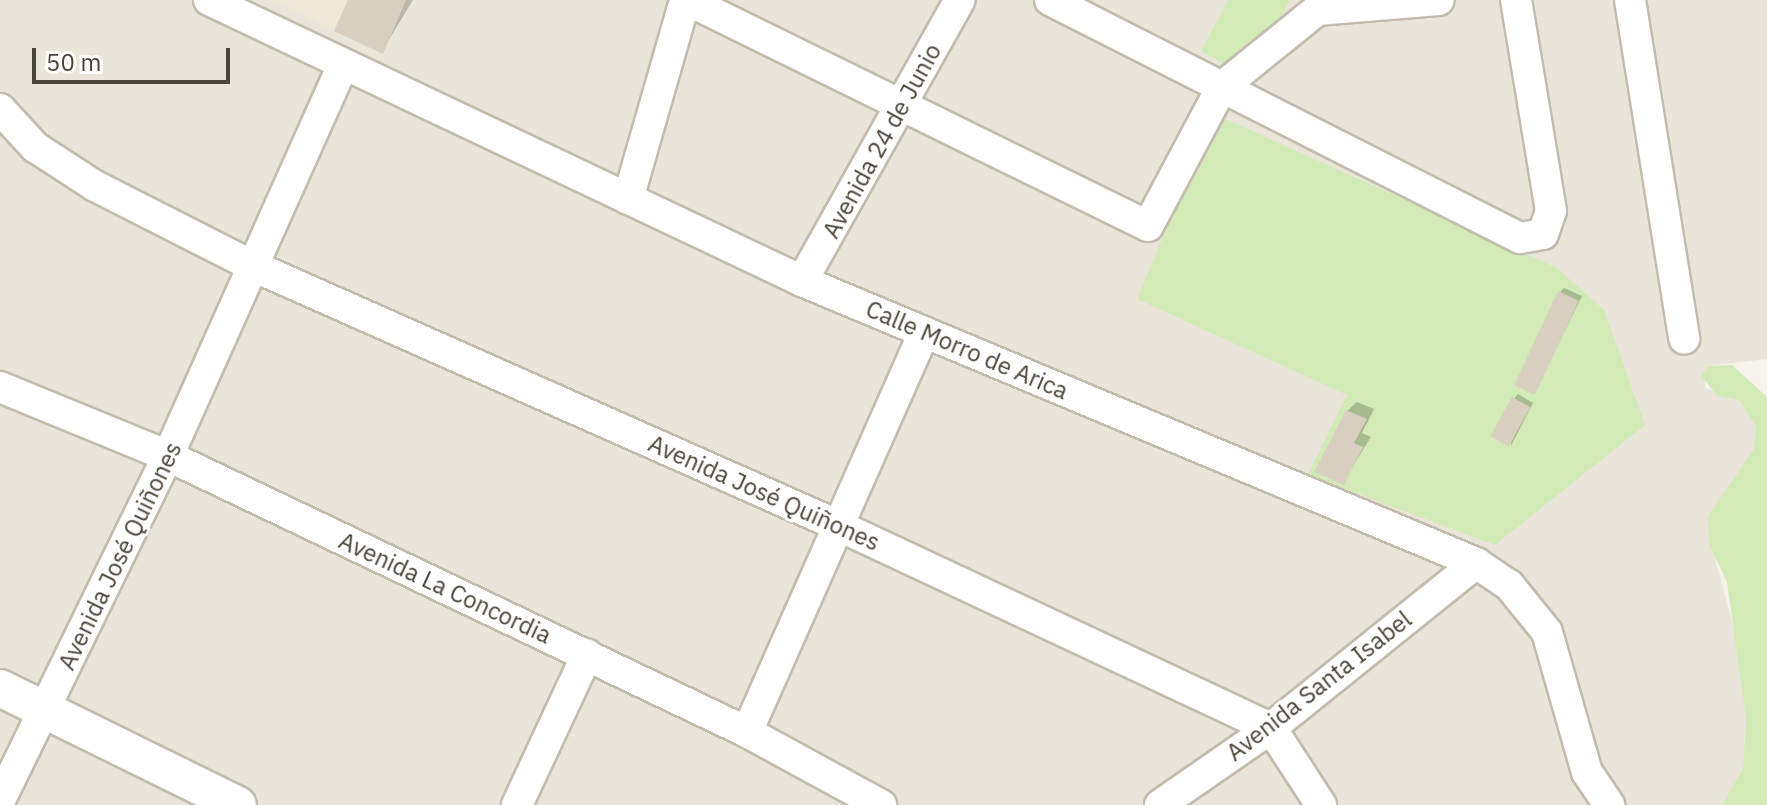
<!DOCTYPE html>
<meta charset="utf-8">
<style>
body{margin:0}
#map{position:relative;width:1767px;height:805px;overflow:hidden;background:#f6f3ec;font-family:"IBM Plex Sans",sans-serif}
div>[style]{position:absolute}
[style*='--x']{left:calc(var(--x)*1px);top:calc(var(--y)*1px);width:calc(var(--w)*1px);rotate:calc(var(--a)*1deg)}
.residential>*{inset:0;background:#eae5da}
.education>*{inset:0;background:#efe8d6}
.green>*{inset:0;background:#d2eab5}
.shadow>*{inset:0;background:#0003}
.building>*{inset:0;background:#d8cfc1;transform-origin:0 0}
.roads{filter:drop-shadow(2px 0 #c2bbae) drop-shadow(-2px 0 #c2bbae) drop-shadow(0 2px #c2bbae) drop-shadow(0 -2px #c2bbae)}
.minor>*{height:30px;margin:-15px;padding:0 15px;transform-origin:15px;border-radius:15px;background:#fff}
.tertiary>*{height:36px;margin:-18px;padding:0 18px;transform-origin:18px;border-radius:18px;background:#fff}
span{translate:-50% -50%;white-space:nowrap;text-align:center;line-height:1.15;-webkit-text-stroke:6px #fff;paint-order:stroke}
.street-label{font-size:24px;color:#4b4439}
.scale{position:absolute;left:32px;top:48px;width:198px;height:36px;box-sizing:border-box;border:4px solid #4b4439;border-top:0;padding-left:10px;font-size:24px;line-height:28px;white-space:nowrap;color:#4b4439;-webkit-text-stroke:6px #fff;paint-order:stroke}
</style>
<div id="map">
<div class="residential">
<div style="clip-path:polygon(0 0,1767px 0,1767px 359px,1708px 366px,1705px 388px,1739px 400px,1756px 427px,1754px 449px,1718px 505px,1716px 562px,1735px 632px,1746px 718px,1743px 768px,1722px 805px,0 805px)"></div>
</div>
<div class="education">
<div style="clip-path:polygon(271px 0,348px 0,334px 31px)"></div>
</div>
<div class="green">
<div style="clip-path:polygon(1228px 0,1290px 0,1249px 77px,1201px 51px)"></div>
<div style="clip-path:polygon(1214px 114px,1557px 268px,1604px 310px,1645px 425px,1495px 545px,1308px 475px,1347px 395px,1137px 299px)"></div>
<div style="clip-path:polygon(1732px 365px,1767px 397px,1767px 805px,1722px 805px,1743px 768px,1746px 718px,1727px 582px,1709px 544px,1708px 516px,1754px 449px,1756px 427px,1739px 400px,1717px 396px,1701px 375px,1708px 366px)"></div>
</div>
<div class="shadow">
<div style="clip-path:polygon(350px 0,413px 0,382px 51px)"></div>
<div style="clip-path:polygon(1564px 288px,1582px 296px,1534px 393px,1560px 292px)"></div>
<div style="clip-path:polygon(1518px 394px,1533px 403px,1511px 446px,1514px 399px)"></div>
<div style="clip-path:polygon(1357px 402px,1374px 409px,1362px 433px,1371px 437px,1343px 482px,1347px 411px)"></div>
</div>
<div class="building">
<div style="clip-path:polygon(348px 0,406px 0,383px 54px,334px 31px)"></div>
<div style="left:1558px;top:291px;width:23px;height:104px;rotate:25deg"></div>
<div style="left:1512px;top:397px;width:21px;height:45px;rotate:29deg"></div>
<div style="clip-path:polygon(1346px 410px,1367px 419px,1354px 443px,1363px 447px,1344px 485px,1314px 472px)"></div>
</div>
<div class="roads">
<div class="minor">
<div style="--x:209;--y:0;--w:656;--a:25.35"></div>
<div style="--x:802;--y:281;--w:731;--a:22.7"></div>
<div style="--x:1476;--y:563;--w:40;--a:34"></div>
<div style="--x:1509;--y:585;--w:60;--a:51"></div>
<div style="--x:1547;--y:632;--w:146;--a:74.1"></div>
<div style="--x:1587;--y:772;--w:40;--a:56"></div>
<div style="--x:687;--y:0;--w:513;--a:26.12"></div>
<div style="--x:1148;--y:226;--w:157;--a:-62"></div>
<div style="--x:1222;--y:87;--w:122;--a:-39"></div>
<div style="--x:1317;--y:10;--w:122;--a:-4.7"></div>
<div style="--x:1050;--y:0;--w:527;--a:26.86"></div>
<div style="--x:1520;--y:238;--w:23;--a:-10"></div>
<div style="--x:1543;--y:234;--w:24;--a:-71"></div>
<div style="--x:1551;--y:211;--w:214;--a:-99.4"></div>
<div style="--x:1630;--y:0;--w:343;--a:80.9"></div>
<div style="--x:0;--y:109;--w:52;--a:47.4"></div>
<div style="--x:35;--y:147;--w:72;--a:33"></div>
<div style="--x:95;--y:186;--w:177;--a:26.9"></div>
<div style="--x:253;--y:266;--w:637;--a:23.91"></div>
<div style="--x:835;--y:524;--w:481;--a:25.1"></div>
<div style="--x:1271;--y:728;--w:92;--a:57"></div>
<div style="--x:628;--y:199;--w:207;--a:-74"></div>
<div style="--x:802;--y:281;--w:322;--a:-60.7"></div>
<div style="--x:0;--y:387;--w:182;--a:22.3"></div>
<div style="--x:168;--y:456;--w:641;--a:25.49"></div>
<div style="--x:747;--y:732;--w:153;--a:28.6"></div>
<div style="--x:747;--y:732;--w:437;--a:-66.1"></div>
<div style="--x:0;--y:800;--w:383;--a:-64"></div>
<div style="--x:168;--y:456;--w:428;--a:-65.9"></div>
<div style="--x:517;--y:805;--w:166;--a:-65"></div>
<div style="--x:1160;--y:805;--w:135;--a:-34.7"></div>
<div style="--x:1271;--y:728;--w:263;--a:-38.8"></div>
</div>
<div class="tertiary">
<div style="--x:0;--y:688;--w:265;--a:26.2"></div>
</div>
</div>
<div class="street-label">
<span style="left:882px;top:141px;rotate:-61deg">Avenida 24 de Junio</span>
<span style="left:967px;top:350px;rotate:23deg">Calle Morro de Arica</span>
<span style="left:764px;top:493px;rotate:24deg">Avenida José Quiñones</span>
<span style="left:120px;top:556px;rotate:-64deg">Avenida José Quiñones</span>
<span style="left:445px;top:588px;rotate:25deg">Avenida La Concordia</span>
<span style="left:1319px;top:686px;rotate:-38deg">Avenida Santa Isabel</span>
</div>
<div class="scale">50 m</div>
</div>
